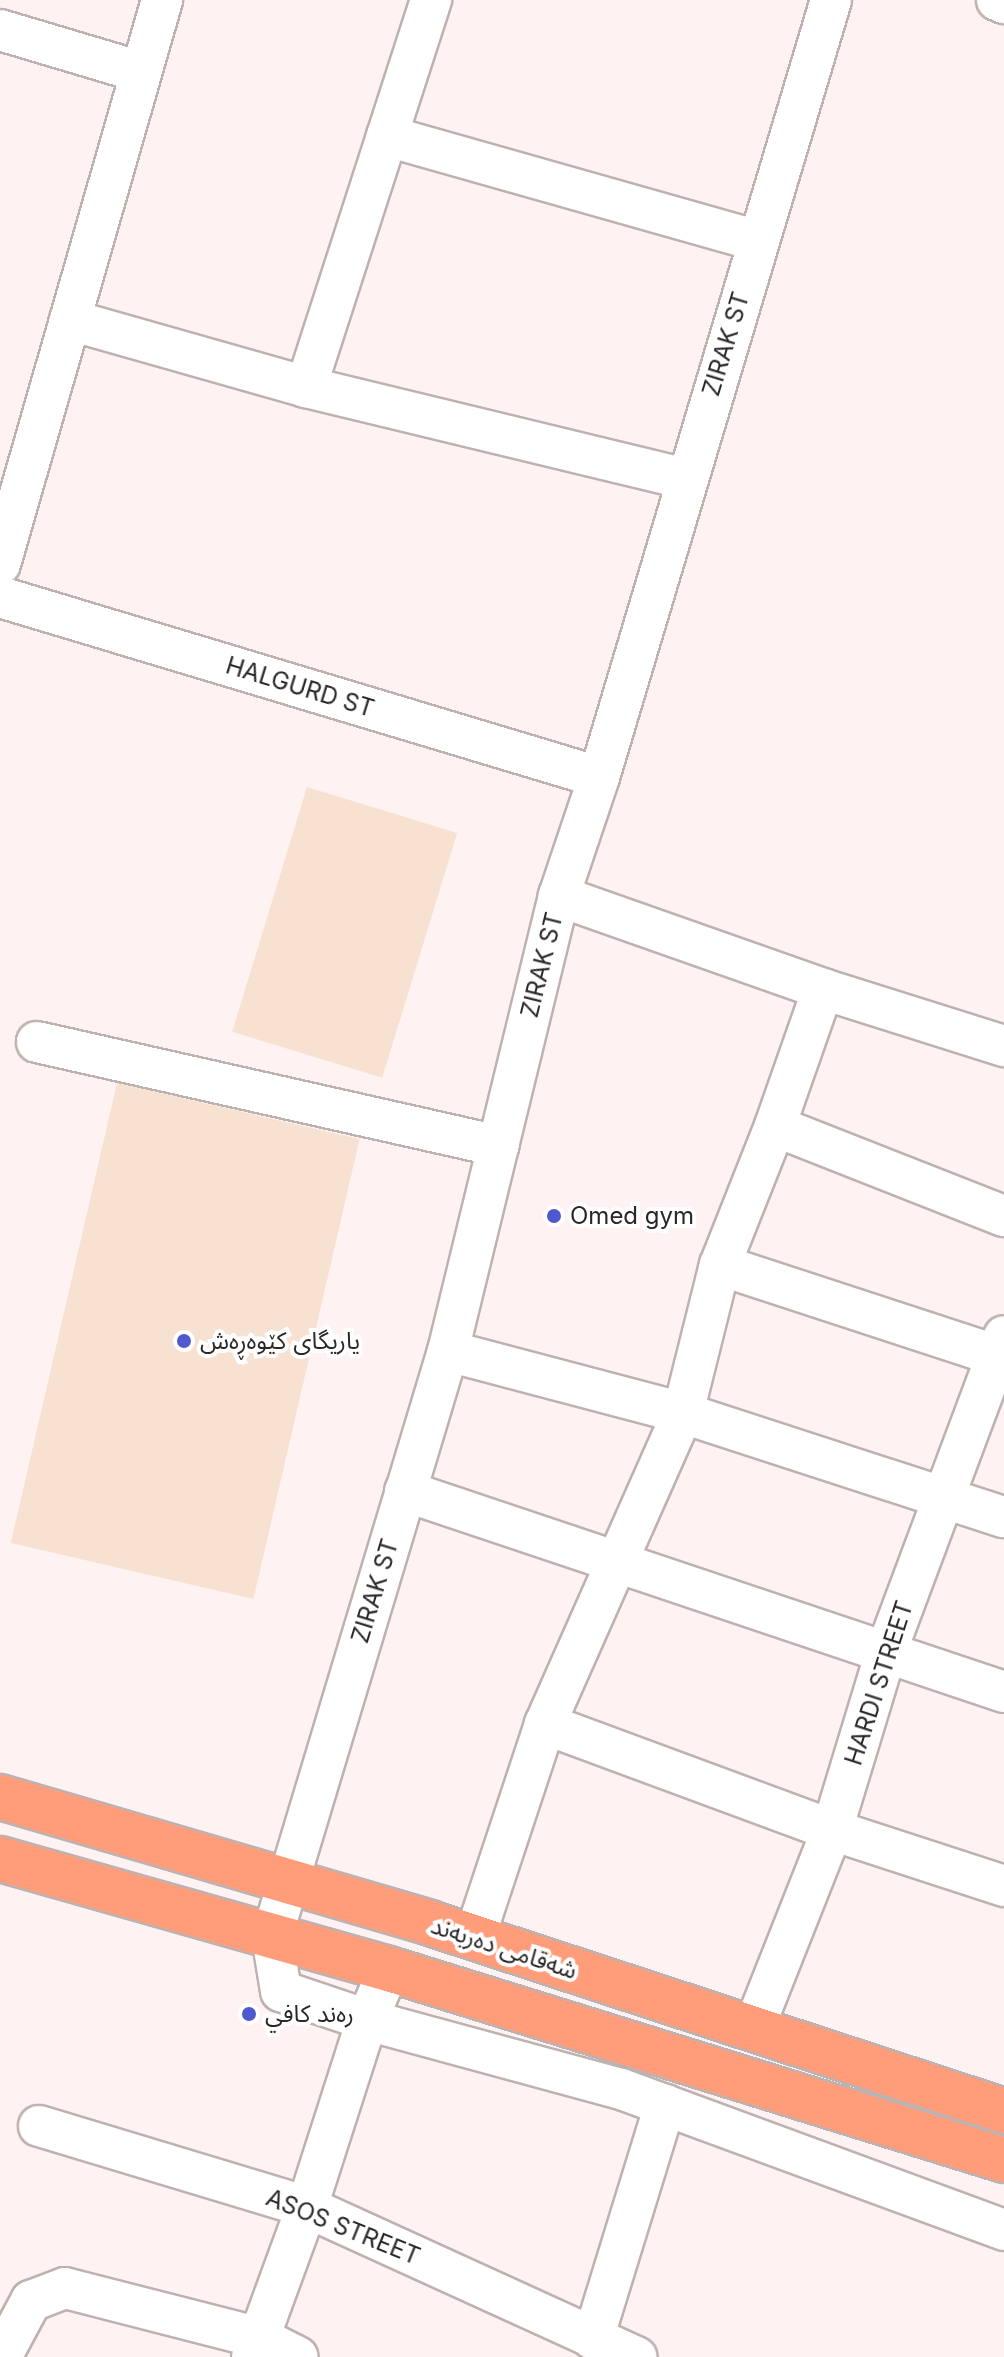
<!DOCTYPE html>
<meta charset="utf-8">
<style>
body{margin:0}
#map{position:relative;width:1004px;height:2357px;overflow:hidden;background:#fef2f2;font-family:Inter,"Noto Sans Arabic",sans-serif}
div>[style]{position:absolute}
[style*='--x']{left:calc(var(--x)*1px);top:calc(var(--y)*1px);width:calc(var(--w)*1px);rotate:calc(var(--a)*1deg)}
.green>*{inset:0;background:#f7e2d1;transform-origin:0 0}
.roads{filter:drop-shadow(2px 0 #beb2b1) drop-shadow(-2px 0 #beb2b1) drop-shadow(0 2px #beb2b1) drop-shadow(0 -2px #beb2b1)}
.minor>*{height:40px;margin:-20px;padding:0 20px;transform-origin:20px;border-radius:20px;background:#fff}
.highway>*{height:44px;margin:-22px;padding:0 22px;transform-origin:22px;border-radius:22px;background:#ff9d7b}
.dots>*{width:22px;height:22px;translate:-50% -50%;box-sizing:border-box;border:4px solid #fff;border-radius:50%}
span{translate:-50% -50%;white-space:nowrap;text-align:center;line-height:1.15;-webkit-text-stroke:8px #fff;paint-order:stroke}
.street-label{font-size:24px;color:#2b2727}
.poi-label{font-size:24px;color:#2b2727}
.left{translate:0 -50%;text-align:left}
</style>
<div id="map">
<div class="green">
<div style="left:307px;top:787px;width:157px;height:256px;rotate:17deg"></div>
<div style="left:117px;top:1083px;width:249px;height:472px;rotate:13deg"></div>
</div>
<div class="roads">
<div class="minor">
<div style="--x:831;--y:0;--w:811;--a:106.62"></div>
<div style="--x:599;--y:777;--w:126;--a:108.6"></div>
<div style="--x:559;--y:896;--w:468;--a:103.7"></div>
<div style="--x:448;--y:1351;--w:611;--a:106.74"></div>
<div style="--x:272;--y:1936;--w:56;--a:80.7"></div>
<div style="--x:281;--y:1991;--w:91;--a:18.6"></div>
<div style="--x:367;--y:2020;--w:263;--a:15.2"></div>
<div style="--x:621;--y:2089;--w:408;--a:20.2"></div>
<div style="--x:997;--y:0;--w:8;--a:23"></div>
<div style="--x:0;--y:30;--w:147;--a:16.6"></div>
<div style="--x:387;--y:136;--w:386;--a:15.8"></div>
<div style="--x:70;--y:320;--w:245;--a:15.8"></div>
<div style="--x:306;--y:387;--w:391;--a:13.6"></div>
<div style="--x:306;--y:387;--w:407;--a:-72.1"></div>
<div style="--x:0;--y:564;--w:587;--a:-73.97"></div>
<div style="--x:0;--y:597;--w:625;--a:16.73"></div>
<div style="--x:559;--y:896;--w:280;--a:19.4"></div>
<div style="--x:823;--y:989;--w:190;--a:17.5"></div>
<div style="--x:37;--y:1042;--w:473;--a:12.7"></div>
<div style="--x:775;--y:1126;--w:246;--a:21.5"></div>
<div style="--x:720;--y:1265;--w:299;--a:18.1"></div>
<div style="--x:448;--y:1351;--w:243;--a:14.8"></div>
<div style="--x:683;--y:1413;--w:337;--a:18"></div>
<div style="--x:405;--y:1491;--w:632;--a:18.55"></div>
<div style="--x:545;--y:1724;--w:306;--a:20.3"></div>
<div style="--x:832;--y:1830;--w:181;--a:18"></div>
<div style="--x:474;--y:1939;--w:226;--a:-71.7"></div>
<div style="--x:545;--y:1724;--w:340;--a:-66.1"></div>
<div style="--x:683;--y:1413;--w:153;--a:-76"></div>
<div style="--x:720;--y:1265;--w:149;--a:-68.4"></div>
<div style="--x:775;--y:1126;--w:145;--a:-70.7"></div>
<div style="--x:753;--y:2030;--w:215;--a:-68.4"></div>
<div style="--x:832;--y:1830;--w:186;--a:-73.1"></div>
<div style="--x:886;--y:1652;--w:337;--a:-69.5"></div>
<div style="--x:39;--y:2126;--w:280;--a:16.8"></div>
<div style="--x:307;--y:2207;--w:362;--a:24.5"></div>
<div style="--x:593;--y:2339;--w:245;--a:-72.9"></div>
<div style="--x:1;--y:2357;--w:64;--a:-61.8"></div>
<div style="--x:31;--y:2301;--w:36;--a:-21"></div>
<div style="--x:65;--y:2288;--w:201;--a:14.4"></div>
<div style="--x:260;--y:2338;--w:42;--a:26.6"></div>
<div style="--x:252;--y:2357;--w:160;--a:-69.9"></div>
<div style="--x:307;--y:2207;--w:196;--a:-72.2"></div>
<div style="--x:367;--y:2020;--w:56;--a:-66.7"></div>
</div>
<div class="highway">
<div style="--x:0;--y:1797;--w:448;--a:16.3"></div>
<div style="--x:430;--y:1923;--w:604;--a:18.13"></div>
<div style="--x:0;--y:1859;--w:404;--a:15.8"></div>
<div style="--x:389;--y:1969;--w:644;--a:17.25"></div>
</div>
</div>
<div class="dots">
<div style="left:554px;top:1216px;background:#5058ce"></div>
<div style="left:184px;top:1341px;background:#5058ce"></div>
<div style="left:249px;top:2014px;background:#5058ce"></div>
</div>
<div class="street-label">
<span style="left:726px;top:344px;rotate:-73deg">ZIRAK ST</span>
<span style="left:300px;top:687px;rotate:17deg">HALGURD ST</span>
<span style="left:542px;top:965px;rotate:-76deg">ZIRAK ST</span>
<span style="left:375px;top:1591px;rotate:-73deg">ZIRAK ST</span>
<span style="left:879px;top:1683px;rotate:-72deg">HARDI STREET</span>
<span style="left:504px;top:1948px;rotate:18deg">شەقامی دەربەند</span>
<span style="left:343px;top:2227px;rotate:22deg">ASOS STREET</span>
</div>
<div class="poi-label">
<span class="left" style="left:570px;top:1216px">Omed gym</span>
<span class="left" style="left:200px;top:1341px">یاریگای کێوەڕەش</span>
<span class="left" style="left:265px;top:2014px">رەند کافي</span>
</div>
</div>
